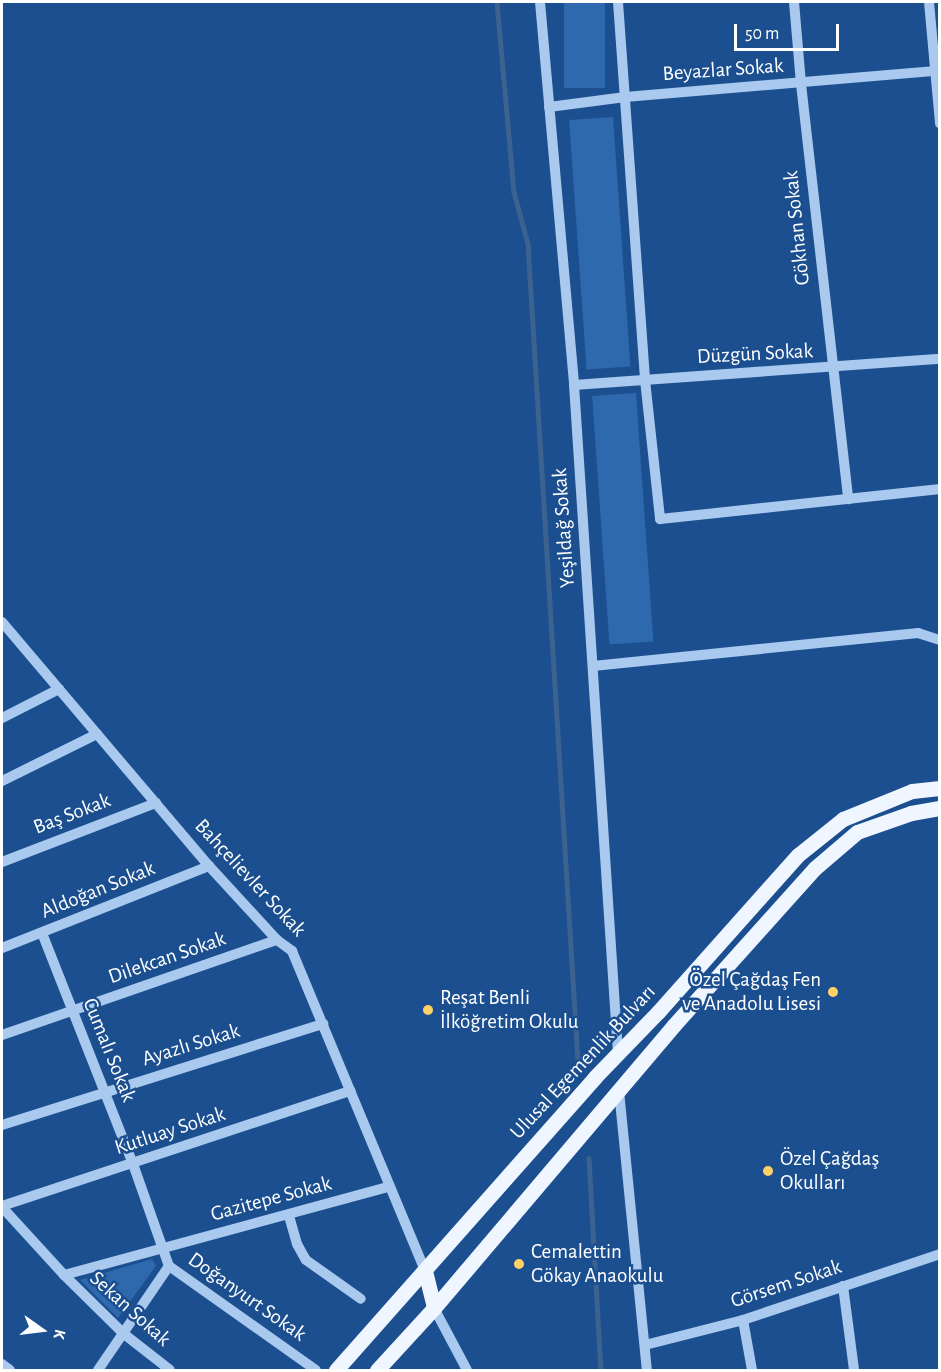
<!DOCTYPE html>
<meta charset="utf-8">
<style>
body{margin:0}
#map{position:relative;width:941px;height:1372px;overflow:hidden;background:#1b4f8f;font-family:"Alegreya Sans",sans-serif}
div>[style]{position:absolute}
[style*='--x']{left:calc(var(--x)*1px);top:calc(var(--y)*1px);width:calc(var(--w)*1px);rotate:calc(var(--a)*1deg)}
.green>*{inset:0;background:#2e69ad;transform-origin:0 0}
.stream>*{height:4.5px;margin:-2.25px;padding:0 2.25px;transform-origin:2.25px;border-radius:2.25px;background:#3c6290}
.minor>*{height:10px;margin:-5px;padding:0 5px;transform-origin:5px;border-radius:5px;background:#a9c9ee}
.major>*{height:15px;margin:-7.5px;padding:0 7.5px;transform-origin:7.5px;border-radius:7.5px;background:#f0f6ff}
.dots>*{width:16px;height:16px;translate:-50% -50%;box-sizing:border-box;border:3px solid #1b4f8f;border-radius:50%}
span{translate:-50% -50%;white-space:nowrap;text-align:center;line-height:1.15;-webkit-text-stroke:5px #1b4f8f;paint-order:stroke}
.street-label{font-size:21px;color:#fff}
.poi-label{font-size:21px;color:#fff}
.right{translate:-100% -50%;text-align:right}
.left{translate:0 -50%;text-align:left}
.frame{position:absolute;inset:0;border:3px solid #fff;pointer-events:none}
.north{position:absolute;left:12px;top:1300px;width:60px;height:60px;-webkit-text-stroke:4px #1b4f8f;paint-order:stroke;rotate:104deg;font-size:16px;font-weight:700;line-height:24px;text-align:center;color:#fff}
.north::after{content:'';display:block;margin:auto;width:21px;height:27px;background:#fff;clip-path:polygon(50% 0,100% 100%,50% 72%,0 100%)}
.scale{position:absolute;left:734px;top:24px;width:105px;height:27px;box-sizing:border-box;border:3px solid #fff;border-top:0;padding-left:8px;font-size:18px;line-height:21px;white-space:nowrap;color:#fff;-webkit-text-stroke:4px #1b4f8f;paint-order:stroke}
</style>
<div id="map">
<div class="green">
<div style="left:564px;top:2px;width:41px;height:86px"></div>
<div style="left:613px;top:117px;width:250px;height:44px;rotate:86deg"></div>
<div style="left:636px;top:393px;width:249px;height:44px;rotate:86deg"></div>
<div style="clip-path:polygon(152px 1259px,156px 1266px,118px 1318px,80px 1280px)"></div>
</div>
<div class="stream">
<div style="--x:497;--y:2;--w:191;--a:84.9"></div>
<div style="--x:514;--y:192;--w:54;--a:74.9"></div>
<div style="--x:528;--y:244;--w:820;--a:86.5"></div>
<div style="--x:589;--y:1158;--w:212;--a:86.8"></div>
</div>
<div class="minor">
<div style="--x:540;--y:2;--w:385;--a:84.9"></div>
<div style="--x:574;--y:385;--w:669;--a:86.23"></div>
<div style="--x:618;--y:2;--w:379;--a:85.9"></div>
<div style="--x:645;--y:380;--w:140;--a:83.8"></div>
<div style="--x:660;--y:519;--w:282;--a:-6.1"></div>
<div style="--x:794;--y:2;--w:82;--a:85.1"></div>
<div style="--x:801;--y:84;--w:418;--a:83.5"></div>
<div style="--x:929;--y:2;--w:122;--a:84.8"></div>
<div style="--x:549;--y:107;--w:77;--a:-7.5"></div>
<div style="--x:625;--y:97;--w:312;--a:-4.8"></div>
<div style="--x:574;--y:385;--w:367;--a:-4.1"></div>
<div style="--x:2;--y:622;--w:320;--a:49.7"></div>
<div style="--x:209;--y:866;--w:100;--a:47.4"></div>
<div style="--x:277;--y:940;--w:19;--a:36"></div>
<div style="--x:292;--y:951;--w:347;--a:67.4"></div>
<div style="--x:593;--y:666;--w:327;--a:-5.8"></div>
<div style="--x:918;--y:633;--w:23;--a:18"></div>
<div style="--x:2;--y:718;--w:64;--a:-27"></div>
<div style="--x:2;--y:781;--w:106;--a:-26.3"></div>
<div style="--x:2;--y:862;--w:165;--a:-21"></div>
<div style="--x:42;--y:933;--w:248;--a:68.5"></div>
<div style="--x:133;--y:1164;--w:108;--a:70.6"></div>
<div style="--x:169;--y:1266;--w:180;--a:35.3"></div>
<div style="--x:2;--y:948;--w:223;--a:-21.6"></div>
<div style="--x:2;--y:1035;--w:291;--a:-19.1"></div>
<div style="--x:619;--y:1091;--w:280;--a:84.3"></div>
<div style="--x:2;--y:1125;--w:337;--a:-17.5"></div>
<div style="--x:2;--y:1206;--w:367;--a:-18.3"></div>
<div style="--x:2;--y:1207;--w:92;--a:47.6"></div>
<div style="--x:64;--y:1275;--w:84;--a:44.5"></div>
<div style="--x:124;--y:1334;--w:58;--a:38"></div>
<div style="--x:289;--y:1216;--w:29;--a:74"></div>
<div style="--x:297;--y:1244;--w:18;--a:61"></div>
<div style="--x:306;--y:1260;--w:67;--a:35.3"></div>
<div style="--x:64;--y:1275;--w:337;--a:-15.2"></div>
<div style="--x:843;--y:1286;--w:85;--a:82.5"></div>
<div style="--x:434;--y:1308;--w:70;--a:62"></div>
<div style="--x:743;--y:1320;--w:51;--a:79.8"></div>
<div style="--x:645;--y:1345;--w:101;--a:-14.3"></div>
<div style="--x:743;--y:1320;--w:208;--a:-18.5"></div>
<div style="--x:2;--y:1364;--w:10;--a:37"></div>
<div style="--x:98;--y:1370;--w:126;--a:-55.7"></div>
</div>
<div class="major">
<div style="--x:425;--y:1271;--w:38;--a:76"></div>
<div style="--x:336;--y:1370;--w:391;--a:-48.5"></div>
<div style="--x:595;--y:1077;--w:91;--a:-45.9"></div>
<div style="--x:658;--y:1012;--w:210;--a:-48.3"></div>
<div style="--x:798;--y:855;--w:58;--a:-38.7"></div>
<div style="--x:843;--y:819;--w:74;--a:-22.1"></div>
<div style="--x:912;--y:791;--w:28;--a:-6"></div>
<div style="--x:377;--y:1370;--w:84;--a:-47.4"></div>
<div style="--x:434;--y:1308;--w:371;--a:-49.7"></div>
<div style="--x:674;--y:1025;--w:211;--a:-48.1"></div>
<div style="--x:815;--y:868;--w:55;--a:-40.6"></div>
<div style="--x:857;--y:832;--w:57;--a:-19.4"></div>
<div style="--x:911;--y:813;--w:29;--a:-10"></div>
</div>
<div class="dots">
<div style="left:833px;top:992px;background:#ffd166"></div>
<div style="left:428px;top:1010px;background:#ffd166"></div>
<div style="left:768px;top:1171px;background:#ffd166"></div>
<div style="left:519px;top:1264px;background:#ffd166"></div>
</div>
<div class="street-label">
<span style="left:723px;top:70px;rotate:-4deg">Beyazlar Sokak</span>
<span style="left:797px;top:228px;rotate:-96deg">Gökhan Sokak</span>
<span style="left:755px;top:354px;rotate:-3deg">Düzgün Sokak</span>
<span style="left:564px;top:528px;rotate:-94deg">Yeşildağ Sokak</span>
<span style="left:72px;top:814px;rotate:-21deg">Baş Sokak</span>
<span style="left:250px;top:878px;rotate:47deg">Bahçelievler Sokak</span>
<span style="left:98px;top:890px;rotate:-22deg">Aldoğan Sokak</span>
<span style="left:167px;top:958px;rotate:-19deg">Dilekcan Sokak</span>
<span style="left:191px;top:1045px;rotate:-17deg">Ayazlı Sokak</span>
<span style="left:109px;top:1050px;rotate:68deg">Cumalı Sokak</span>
<span style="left:583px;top:1062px;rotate:-47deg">Ulusal Egemenlik Bulvarı</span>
<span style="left:170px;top:1131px;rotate:-18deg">Kutluay Sokak</span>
<span style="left:271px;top:1199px;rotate:-15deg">Gazitepe Sokak</span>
<span style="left:786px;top:1284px;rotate:-18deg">Görsem Sokak</span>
<span style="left:247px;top:1297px;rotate:35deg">Doğanyurt Sokak</span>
<span style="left:130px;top:1309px;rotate:42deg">Sekan Sokak</span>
</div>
<div class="poi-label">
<span class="right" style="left:821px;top:992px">Özel Çağdaş Fen<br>ve Anadolu Lisesi</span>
<span class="left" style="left:440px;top:1010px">Reşat Benli<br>İlköğretim Okulu</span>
<span class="left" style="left:780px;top:1171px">Özel Çağdaş<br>Okulları</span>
<span class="left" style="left:531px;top:1264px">Cemalettin<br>Gökay Anaokulu</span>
</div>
<div class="frame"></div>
<div class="north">K</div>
<div class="scale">50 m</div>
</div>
